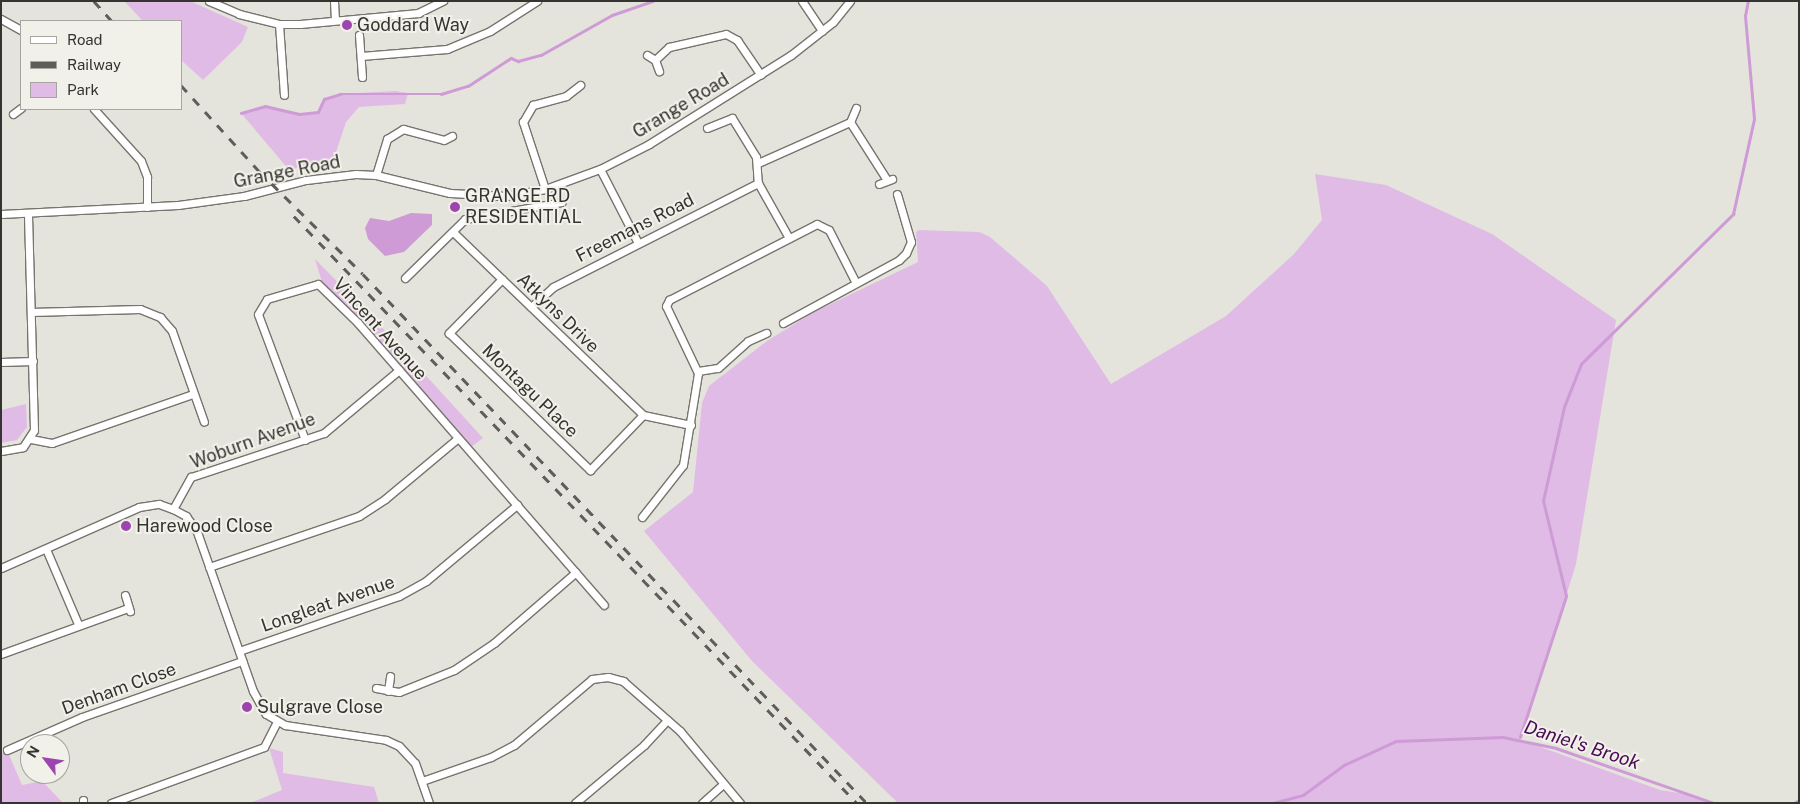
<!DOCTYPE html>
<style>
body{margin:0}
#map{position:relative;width:1800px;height:804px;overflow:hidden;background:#e5e4dc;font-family:"Public Sans",sans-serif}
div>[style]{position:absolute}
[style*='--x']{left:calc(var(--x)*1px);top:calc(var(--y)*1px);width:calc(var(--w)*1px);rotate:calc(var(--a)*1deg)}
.green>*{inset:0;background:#e0bbe6}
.water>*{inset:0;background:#ce9bd7}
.stream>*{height:2.5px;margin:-1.25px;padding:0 1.25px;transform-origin:1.25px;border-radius:1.25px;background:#ce9bd7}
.roads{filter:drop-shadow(1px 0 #76746d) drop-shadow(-1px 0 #76746d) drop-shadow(0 1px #76746d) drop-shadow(0 -1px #76746d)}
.minor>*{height:7px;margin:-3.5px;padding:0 3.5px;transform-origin:3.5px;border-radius:3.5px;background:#fff}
.rail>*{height:2.5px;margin-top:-1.25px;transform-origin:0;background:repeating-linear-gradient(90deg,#5e5d59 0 9px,transparent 0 18px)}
.dots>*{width:14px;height:14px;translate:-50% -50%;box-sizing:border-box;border:2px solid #f2f1e9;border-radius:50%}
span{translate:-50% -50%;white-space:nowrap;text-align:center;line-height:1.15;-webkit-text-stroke:4px #f2f1e9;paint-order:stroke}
.poi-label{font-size:18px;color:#353431}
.left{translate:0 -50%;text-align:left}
.street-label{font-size:18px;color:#353431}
.water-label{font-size:19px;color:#4a0a55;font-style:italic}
.frame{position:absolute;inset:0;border:2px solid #353431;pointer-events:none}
.legend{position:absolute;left:20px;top:20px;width:162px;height:90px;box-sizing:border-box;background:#f2f1e9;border:1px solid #a6a59f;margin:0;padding:6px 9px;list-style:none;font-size:15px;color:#353431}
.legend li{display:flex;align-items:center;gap:10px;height:25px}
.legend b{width:25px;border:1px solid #a6a59f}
.north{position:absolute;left:20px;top:734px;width:50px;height:50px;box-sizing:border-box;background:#f2f1e9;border:1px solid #a6a59f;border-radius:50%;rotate:301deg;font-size:14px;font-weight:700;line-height:20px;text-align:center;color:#353431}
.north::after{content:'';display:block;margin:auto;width:18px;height:22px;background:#9e44af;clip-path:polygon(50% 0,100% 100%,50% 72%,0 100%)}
</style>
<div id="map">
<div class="green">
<div style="clip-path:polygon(124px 1px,190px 1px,248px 27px,242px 42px,203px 80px,181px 60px,181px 21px,143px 21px)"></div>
<div style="clip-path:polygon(395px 91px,408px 93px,405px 104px,359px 107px,346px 122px,334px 158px,289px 170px,241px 113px,265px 106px,299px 114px,318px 112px,324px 99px,340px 94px)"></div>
<div style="clip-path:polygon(1315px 174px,1386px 185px,1492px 234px,1616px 320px,1576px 564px,1521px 740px,1660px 790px,1698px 796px,1708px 803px,898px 803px,752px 661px,644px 531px,693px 492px,702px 403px,709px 386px,767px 341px,814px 312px,918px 262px,916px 232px,919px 230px,979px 232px,990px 237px,1047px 286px,1111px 384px,1226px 316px,1294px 254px,1322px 220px)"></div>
<div style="clip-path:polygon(315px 259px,375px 320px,483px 438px,471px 447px,322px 282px)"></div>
<div style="clip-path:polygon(26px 404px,27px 427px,17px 440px,1px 443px,1px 410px)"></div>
<div style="clip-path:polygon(269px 748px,283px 752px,283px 773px,374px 787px,379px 803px,250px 803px,282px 790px)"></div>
<div style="clip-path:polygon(7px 750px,22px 785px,42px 781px,63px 803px,1px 803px,1px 754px)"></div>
</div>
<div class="water">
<div style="clip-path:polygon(411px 213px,432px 214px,432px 225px,404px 252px,385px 256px,368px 239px,365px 228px,370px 218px,389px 221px)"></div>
</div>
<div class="stream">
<div style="--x:241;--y:113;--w:25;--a:-16"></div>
<div style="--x:265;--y:106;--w:35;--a:13"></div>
<div style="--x:299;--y:114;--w:19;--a:-6"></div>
<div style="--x:318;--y:112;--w:14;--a:-65"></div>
<div style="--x:324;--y:99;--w:17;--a:-17"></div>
<div style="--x:340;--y:94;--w:101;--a:0"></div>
<div style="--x:441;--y:94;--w:28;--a:-17"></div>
<div style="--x:468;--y:86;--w:51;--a:-33.1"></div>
<div style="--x:511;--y:58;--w:8;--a:23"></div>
<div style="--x:518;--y:61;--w:24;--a:-15"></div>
<div style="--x:541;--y:55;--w:81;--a:-29.4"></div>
<div style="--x:612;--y:15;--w:43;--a:-18.9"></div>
<div style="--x:1520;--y:737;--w:148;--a:-71.9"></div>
<div style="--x:1566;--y:596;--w:98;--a:-103.6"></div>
<div style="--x:1543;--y:501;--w:96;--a:-77.4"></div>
<div style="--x:1564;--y:407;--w:46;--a:-68.4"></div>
<div style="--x:1581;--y:364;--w:214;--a:-44.6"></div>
<div style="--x:1733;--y:214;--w:97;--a:-77.5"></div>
<div style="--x:1754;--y:119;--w:103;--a:-95"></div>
<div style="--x:1745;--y:16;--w:15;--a:-79"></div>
<div style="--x:1273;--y:803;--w:31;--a:-15"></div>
<div style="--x:1303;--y:795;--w:51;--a:-36.2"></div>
<div style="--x:1344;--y:765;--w:57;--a:-24.8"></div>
<div style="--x:1396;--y:741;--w:107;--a:-2.1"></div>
<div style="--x:1503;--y:737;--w:54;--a:11.7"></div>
<div style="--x:1556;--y:748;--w:167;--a:19.2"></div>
<div style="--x:1794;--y:803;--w:6;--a:-31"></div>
</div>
<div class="roads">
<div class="minor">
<div style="--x:209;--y:1;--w:33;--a:23"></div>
<div style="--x:239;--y:14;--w:41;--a:14"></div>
<div style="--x:279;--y:24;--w:21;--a:0"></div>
<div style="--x:300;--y:24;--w:119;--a:-5.3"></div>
<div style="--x:418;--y:13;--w:28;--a:-26"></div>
<div style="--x:334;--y:1;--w:19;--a:87"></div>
<div style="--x:802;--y:1;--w:36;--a:56"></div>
<div style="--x:1;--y:19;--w:23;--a:29"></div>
<div style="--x:279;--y:24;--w:71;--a:86"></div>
<div style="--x:359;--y:35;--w:42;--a:85.9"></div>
<div style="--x:647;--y:55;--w:9;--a:32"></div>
<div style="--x:655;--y:60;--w:12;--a:70"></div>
<div style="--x:361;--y:56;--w:86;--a:-4.7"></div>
<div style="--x:447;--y:49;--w:47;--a:-22.7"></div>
<div style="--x:490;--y:31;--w:56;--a:-32.6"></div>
<div style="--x:655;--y:60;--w:19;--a:-43"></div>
<div style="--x:669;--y:47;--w:58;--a:-12.8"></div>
<div style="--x:726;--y:34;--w:13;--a:29"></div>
<div style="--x:737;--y:40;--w:42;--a:55.6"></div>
<div style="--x:856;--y:108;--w:15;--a:113"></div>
<div style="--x:850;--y:122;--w:69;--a:57.5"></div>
<div style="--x:94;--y:109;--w:70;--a:47.9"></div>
<div style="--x:141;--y:161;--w:17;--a:69"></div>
<div style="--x:147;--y:177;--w:30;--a:90"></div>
<div style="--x:13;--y:114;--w:10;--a:-37"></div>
<div style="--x:707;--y:128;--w:27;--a:-22"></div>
<div style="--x:732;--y:118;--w:46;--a:58.4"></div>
<div style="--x:756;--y:157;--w:26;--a:86"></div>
<div style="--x:758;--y:183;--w:63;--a:60.6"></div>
<div style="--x:758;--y:163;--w:101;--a:-24"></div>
<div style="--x:600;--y:169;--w:83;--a:62.8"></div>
<div style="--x:376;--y:175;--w:38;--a:-73"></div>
<div style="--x:387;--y:139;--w:19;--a:-32"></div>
<div style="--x:403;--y:129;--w:42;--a:15"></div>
<div style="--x:444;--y:140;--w:9;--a:-27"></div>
<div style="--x:879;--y:184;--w:14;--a:-21"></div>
<div style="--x:545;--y:189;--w:71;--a:-108.2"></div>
<div style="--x:523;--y:122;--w:20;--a:-60"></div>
<div style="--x:533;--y:105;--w:34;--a:-15"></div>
<div style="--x:566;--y:96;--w:18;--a:-38"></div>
<div style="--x:1;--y:214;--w:177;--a:-2.9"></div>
<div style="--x:178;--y:205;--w:67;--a:-7.8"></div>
<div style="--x:244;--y:196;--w:64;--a:-14.5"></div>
<div style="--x:306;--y:180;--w:50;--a:-6.8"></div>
<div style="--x:356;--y:174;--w:20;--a:3"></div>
<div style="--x:376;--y:175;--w:76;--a:13.7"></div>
<div style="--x:450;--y:193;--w:56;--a:3.1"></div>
<div style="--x:506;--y:196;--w:40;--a:-10"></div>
<div style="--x:545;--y:189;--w:59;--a:-20"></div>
<div style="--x:600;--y:169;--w:55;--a:-27"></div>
<div style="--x:649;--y:144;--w:168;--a:-32.1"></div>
<div style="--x:791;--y:55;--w:53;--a:-38.2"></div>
<div style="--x:833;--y:22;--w:27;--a:-51"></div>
<div style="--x:453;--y:232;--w:264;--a:43.9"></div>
<div style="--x:405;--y:278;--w:84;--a:-44.5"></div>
<div style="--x:465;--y:219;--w:98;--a:-9.9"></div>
<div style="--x:502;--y:279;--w:76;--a:134.5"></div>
<div style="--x:449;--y:333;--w:197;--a:44.2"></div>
<div style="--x:590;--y:470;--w:76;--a:-46.1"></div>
<div style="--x:531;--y:307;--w:30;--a:-42"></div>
<div style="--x:553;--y:287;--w:230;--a:-26.9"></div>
<div style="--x:31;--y:312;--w:109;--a:-1.6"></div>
<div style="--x:140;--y:309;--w:22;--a:22"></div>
<div style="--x:160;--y:317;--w:18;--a:49"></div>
<div style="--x:172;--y:331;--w:96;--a:70.6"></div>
<div style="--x:783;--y:323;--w:132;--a:-28.5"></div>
<div style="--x:899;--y:260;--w:10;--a:-45"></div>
<div style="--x:906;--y:253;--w:12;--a:-66"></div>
<div style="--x:911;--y:242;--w:50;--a:-106.3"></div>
<div style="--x:1;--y:362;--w:32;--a:-2"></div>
<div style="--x:698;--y:371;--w:20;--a:-9"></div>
<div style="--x:718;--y:368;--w:40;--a:-42"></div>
<div style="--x:748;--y:341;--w:20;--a:-24"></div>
<div style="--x:643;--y:415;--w:49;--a:11.8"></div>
<div style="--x:31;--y:439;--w:21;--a:11"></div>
<div style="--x:52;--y:443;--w:149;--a:-19.2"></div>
<div style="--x:305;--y:440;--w:134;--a:-110.5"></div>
<div style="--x:258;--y:314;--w:17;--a:-59"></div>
<div style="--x:267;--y:299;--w:53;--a:-16.4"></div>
<div style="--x:318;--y:284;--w:56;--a:44.3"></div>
<div style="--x:358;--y:323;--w:374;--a:48.9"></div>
<div style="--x:1;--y:451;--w:22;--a:-10"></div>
<div style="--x:23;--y:447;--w:20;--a:-57"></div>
<div style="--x:34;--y:430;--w:217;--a:-91.6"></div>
<div style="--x:173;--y:509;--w:37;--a:-61"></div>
<div style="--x:191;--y:477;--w:140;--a:-18.3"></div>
<div style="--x:324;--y:433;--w:98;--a:-40"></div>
<div style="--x:642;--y:517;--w:66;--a:-51.7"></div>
<div style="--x:683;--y:465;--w:93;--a:-80.7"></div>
<div style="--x:698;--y:373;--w:74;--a:-115.5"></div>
<div style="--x:666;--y:306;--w:7;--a:-63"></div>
<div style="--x:669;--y:300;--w:166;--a:-27.2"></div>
<div style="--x:817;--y:224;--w:13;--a:27"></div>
<div style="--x:829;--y:230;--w:59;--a:63"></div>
<div style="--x:46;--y:549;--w:82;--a:66.9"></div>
<div style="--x:209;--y:567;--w:158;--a:-18.8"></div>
<div style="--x:359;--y:516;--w:31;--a:-33"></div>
<div style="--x:385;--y:499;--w:95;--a:-39.9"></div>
<div style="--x:1;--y:568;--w:151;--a:-23.8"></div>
<div style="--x:139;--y:507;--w:20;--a:-9"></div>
<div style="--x:159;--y:504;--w:15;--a:20"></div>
<div style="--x:173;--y:509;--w:15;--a:28"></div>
<div style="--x:186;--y:516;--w:19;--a:55"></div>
<div style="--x:197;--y:532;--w:169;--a:70.6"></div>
<div style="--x:253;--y:691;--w:26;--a:61"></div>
<div style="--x:266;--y:714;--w:22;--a:30"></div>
<div style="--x:285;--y:725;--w:102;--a:8.4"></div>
<div style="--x:386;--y:740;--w:14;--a:25"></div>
<div style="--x:399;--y:746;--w:23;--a:47"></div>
<div style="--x:415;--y:763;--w:42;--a:70.7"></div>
<div style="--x:125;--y:595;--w:17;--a:73"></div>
<div style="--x:239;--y:651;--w:169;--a:-19"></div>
<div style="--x:399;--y:596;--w:31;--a:-29"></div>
<div style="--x:426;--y:581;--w:119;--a:-39.9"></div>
<div style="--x:1;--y:654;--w:135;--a:-19.9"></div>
<div style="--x:376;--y:688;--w:23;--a:10"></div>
<div style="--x:399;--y:692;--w:59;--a:-21.8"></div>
<div style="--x:454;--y:670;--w:48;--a:-34"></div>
<div style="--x:494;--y:643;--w:108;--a:-40.9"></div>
<div style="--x:388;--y:691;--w:15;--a:-82"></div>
<div style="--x:7;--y:750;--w:82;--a:-23.7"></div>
<div style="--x:82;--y:717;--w:170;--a:-19.3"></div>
<div style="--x:422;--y:781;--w:73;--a:-19.2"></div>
<div style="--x:491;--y:757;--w:26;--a:-28"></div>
<div style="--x:514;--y:745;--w:102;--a:-40.2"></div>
<div style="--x:592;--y:679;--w:16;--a:-7"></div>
<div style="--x:608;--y:677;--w:16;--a:15"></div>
<div style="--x:623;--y:681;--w:76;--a:41.3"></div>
<div style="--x:680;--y:731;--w:94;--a:50.2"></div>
<div style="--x:83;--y:800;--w:3;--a:90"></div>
<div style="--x:111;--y:803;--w:163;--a:-20.1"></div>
<div style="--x:264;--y:747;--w:28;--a:-63"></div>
<div style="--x:575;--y:803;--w:90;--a:-40"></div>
<div style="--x:644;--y:745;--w:34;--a:-47"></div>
<div style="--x:702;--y:803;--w:28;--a:-42"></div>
</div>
</div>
<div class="rail">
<div style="--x:94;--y:1;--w:27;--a:48"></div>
<div style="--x:181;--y:85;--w:116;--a:47.8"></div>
<div style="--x:259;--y:171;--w:146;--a:44.7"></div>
<div style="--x:363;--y:274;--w:731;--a:46.39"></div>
<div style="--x:294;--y:216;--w:813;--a:46.2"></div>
</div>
<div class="dots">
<div style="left:347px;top:25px;background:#9e44af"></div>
<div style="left:455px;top:207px;background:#9e44af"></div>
<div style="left:126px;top:526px;background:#9e44af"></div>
<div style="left:247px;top:707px;background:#9e44af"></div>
</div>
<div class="poi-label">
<span class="left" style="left:357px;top:25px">Goddard Way</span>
<span class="left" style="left:465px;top:207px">GRANGE RD<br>RESIDENTIAL</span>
<span class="left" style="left:136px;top:526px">Harewood Close</span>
<span class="left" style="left:257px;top:707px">Sulgrave Close</span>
</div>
<div class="street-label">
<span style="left:681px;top:106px;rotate:-31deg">Grange Road</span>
<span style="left:287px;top:172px;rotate:-11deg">Grange Road</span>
<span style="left:635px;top:228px;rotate:-27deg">Freemans Road</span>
<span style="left:558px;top:313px;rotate:44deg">Atkyns Drive</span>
<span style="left:380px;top:329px;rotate:48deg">Vincent Avenue</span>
<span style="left:530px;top:391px;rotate:44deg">Montagu Place</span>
<span style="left:253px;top:441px;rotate:-20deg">Woburn Avenue</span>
<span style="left:328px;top:604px;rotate:-19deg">Longleat Avenue</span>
<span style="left:119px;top:689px;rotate:-20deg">Denham Close</span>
</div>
<div class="water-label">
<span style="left:1582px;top:745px;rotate:18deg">Daniel's Brook</span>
</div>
<div class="frame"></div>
<ul class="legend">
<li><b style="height:6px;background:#fff"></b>Road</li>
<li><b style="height:6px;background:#5e5d59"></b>Railway</li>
<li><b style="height:14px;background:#e0bbe6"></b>Park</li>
</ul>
<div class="north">N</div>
</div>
